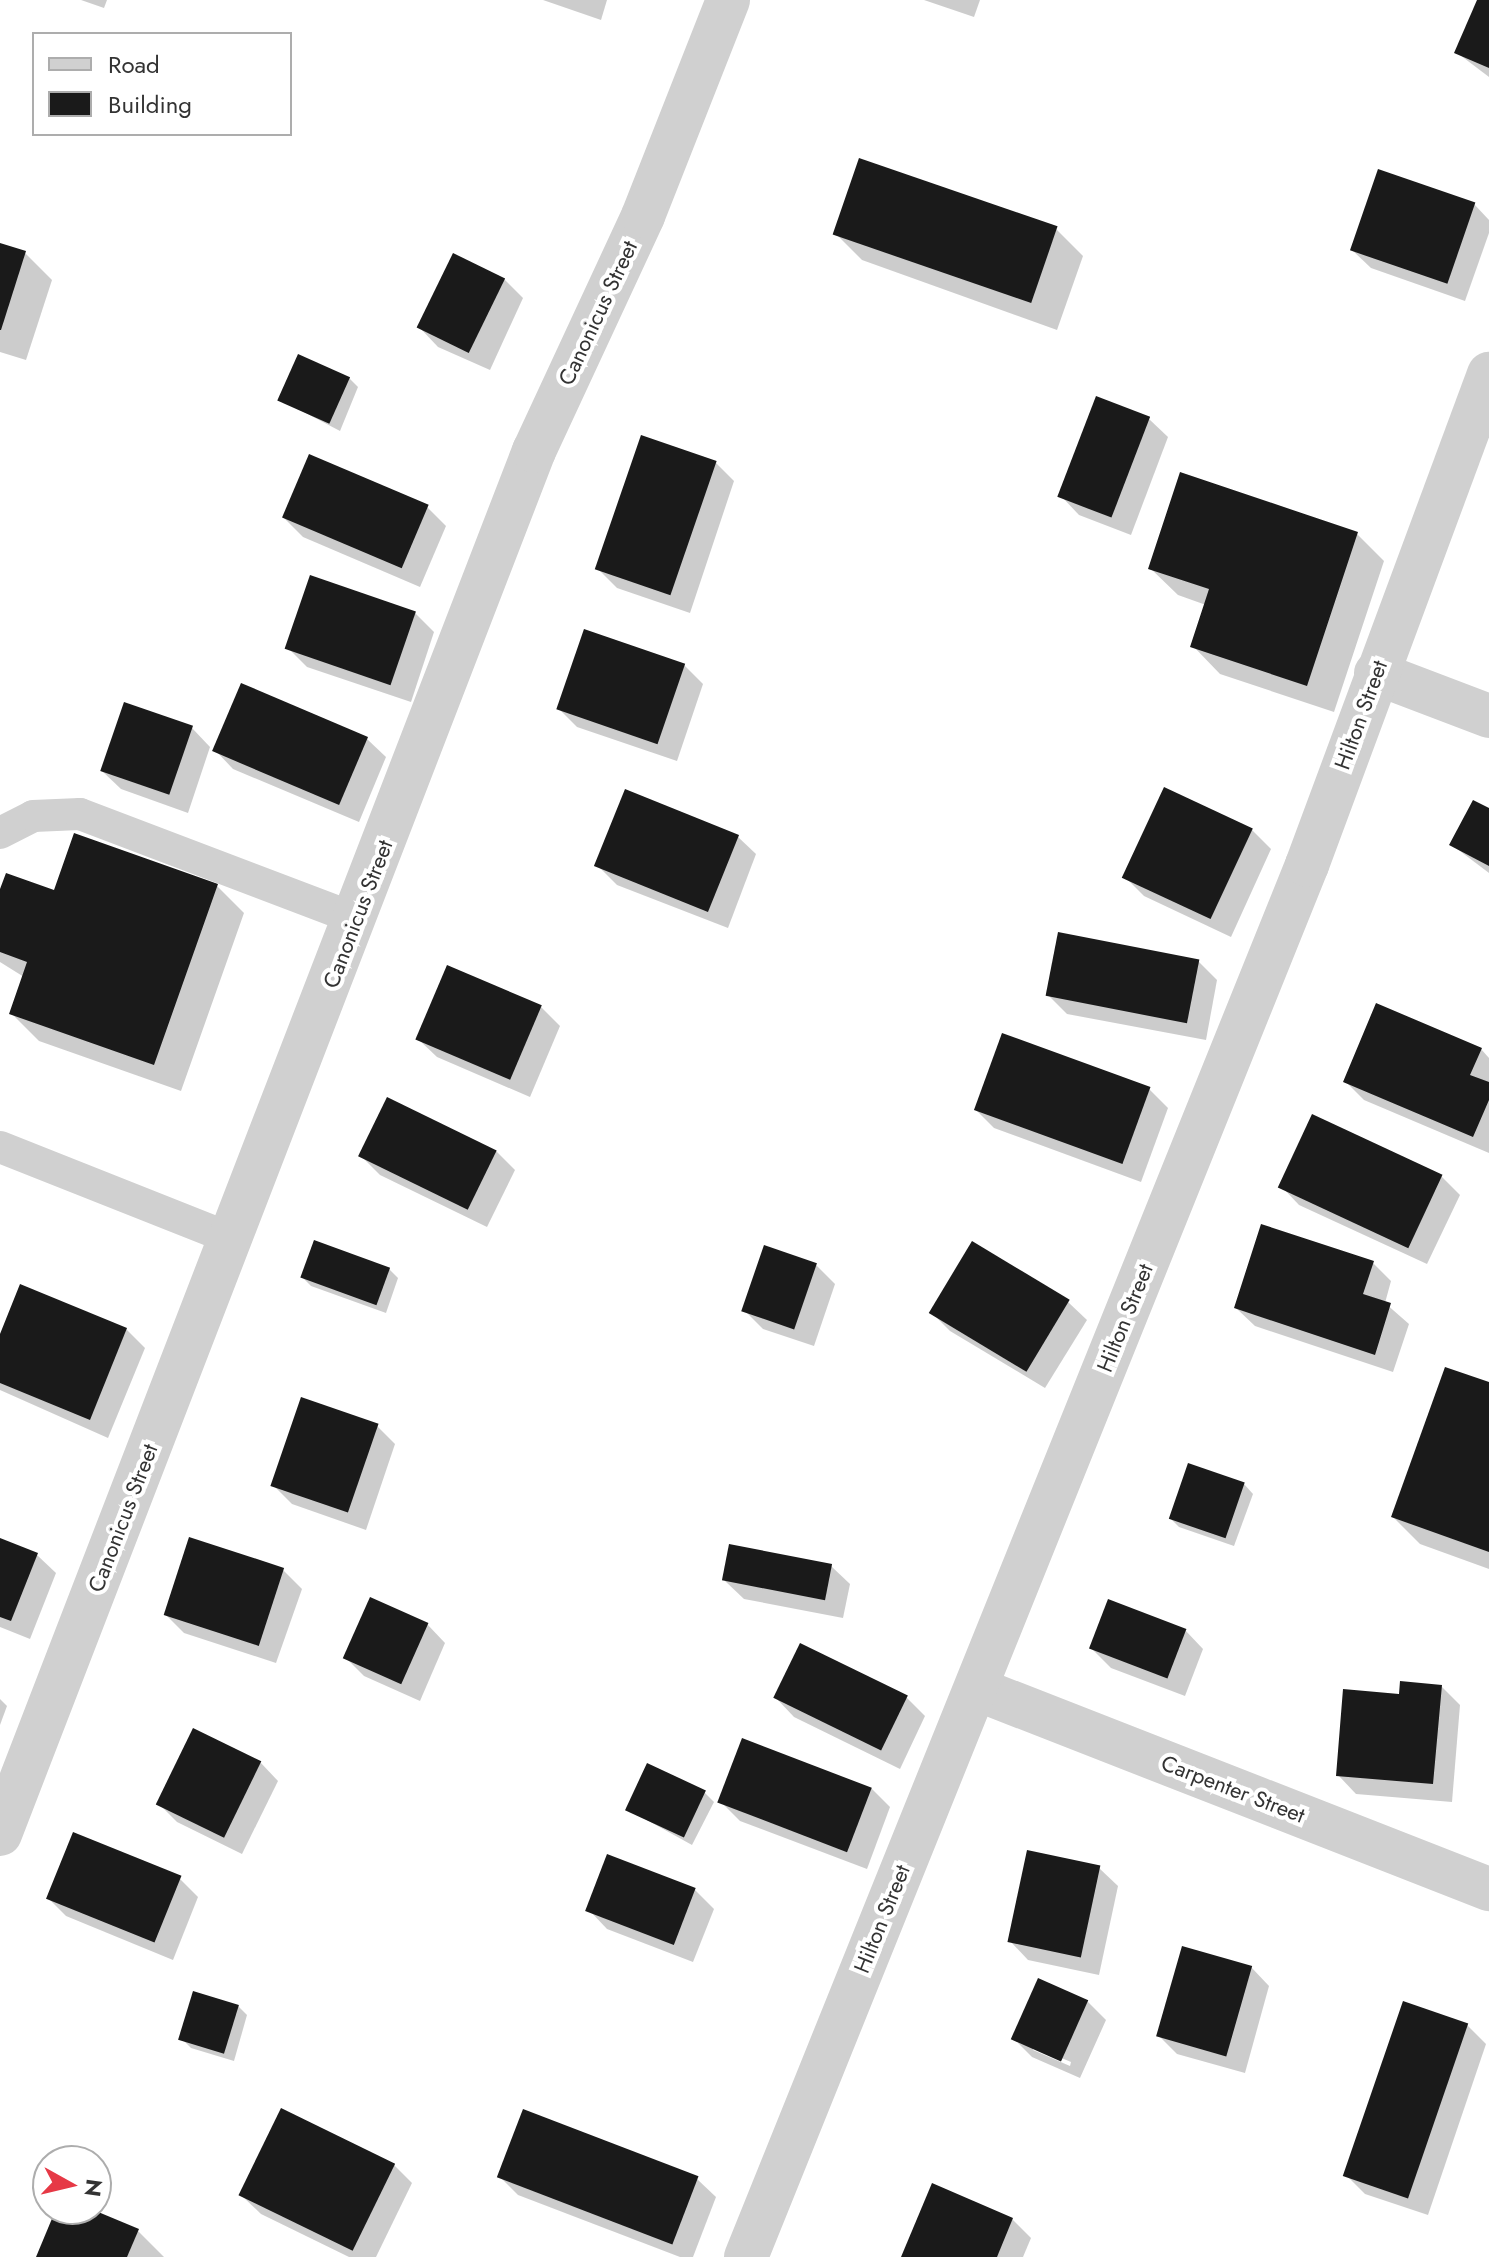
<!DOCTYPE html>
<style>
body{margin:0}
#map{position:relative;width:1489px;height:2257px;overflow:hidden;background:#fff;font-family:Jost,sans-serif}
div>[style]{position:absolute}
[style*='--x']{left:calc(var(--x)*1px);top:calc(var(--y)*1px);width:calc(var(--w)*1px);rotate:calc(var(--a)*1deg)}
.shadow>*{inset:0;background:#0003}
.building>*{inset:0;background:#1a1a1a;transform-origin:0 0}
.lane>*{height:32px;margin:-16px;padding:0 16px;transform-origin:16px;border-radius:16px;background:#d0d0d0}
.street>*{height:44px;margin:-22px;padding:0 22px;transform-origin:22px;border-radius:22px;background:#d0d0d0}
span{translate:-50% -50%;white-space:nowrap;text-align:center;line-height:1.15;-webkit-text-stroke:8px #fff;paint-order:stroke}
.street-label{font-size:22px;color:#333}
.legend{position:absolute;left:32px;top:32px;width:260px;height:104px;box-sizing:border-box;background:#fff;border:2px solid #adadad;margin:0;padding:10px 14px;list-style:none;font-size:24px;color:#333}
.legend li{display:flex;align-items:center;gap:16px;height:40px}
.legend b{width:40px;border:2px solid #adadad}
.north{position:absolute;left:32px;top:2145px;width:80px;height:80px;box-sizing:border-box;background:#fff;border:2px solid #adadad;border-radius:50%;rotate:98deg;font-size:22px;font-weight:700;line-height:32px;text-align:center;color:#333}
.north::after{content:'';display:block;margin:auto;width:28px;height:36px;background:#e63946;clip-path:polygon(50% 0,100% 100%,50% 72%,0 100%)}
</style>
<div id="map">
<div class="shadow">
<div style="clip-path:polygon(81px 0,107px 0,104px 8px)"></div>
<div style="clip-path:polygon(543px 0,607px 0,601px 20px)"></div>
<div style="clip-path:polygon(924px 0,980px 0,974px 17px)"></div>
<div style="clip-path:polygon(1479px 0,1489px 0,1489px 77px,1456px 52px)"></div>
<div style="clip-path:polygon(1474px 204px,1489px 220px,1489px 233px,1465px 301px,1371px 268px,1352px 250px)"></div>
<div style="clip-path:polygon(1056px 229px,1083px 256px,1057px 330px,862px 260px,835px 233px)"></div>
<div style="clip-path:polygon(0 245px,25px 253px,52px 280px,26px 360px,0 352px)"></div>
<div style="clip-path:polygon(504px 279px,523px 298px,490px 370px,438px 347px,420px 328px)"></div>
<div style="clip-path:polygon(349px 378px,358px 387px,340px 431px,281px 400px)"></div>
<div style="clip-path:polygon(1149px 419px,1168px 437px,1131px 535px,1079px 515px,1061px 496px)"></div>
<div style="clip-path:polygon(716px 463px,734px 481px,690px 613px,617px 588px,598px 569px)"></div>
<div style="clip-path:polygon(427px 507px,446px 526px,420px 587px,303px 537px,284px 518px)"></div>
<div style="clip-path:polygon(1357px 534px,1384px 561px,1334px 712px,1220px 674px,1193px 646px,1206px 605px,1178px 595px,1150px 568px)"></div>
<div style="clip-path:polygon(415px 613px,434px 632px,411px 702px,307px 667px,288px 648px)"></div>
<div style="clip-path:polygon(684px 665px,703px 684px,677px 761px,577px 727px,558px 708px)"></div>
<div style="clip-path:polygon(192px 728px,210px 747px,188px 813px,121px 789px,102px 771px)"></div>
<div style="clip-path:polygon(367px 739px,386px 757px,359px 822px,233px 769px,215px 750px)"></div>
<div style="clip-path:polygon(1165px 789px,1252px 830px,1271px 849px,1231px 937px,1144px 896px,1125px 877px)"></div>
<div style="clip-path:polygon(1489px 811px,1489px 873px,1452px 845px)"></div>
<div style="clip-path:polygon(737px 836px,756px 854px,728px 928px,617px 885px,598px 866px)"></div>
<div style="clip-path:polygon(217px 886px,244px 913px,181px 1091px,39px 1041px,12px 1014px,24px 977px,0 962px,0 895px)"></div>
<div style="clip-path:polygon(1198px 961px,1217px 980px,1206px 1040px,1067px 1014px,1048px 995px)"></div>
<div style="clip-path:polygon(541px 1007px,560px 1026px,530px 1097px,437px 1057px,418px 1039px)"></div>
<div style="clip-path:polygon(1003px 1036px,1149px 1089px,1168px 1108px,1141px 1182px,994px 1128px,975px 1109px)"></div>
<div style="clip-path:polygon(1481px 1049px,1489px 1058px,1489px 1153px,1364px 1100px,1345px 1081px)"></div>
<div style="clip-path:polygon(496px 1151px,515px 1170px,487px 1227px,380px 1175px,361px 1156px)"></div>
<div style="clip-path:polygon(1441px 1176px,1460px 1195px,1427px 1264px,1299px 1205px,1281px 1186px)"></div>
<div style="clip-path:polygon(1373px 1263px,1391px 1281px,1385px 1303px,1409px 1324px,1393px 1372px,1255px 1326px,1236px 1308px)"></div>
<div style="clip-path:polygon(816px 1265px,835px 1284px,814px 1346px,763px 1329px,744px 1310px)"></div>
<div style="clip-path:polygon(389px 1269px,398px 1278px,386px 1313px,311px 1286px,302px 1277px)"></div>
<div style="clip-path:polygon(1068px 1302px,1087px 1320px,1045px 1388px,950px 1331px,931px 1312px)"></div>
<div style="clip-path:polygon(126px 1329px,145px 1348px,108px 1438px,0 1390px,0 1340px)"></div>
<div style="clip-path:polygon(1489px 1384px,1489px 1569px,1420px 1544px,1393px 1517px)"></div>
<div style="clip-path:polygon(376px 1425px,395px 1444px,366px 1530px,292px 1504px,273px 1485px)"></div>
<div style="clip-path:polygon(1244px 1484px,1253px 1494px,1234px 1546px,1179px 1527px,1170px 1518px)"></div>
<div style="clip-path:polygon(0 1540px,37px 1555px,56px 1573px,30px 1639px,0 1627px)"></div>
<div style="clip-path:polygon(831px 1566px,850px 1584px,843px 1618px,744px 1599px,725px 1581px)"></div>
<div style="clip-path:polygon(283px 1570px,302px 1589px,276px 1663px,184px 1633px,165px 1614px)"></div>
<div style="clip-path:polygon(427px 1624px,445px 1643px,420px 1701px,364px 1676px,345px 1657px)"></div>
<div style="clip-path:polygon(1185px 1630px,1203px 1649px,1185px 1696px,1111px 1668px,1092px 1649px)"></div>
<div style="clip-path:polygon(1441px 1686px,1460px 1705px,1452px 1802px,1356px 1794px,1338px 1775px)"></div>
<div style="clip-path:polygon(776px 1698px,907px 1698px,925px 1716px,900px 1769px,794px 1717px)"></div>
<div style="clip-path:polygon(0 1699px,7px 1706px,0 1725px)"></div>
<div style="clip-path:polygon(260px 1762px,278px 1781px,242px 1854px,177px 1822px,158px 1803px)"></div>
<div style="clip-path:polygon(871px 1788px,890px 1807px,867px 1869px,740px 1821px,721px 1802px)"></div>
<div style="clip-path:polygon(705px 1793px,714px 1802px,692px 1845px,627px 1809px)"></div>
<div style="clip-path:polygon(1099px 1868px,1118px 1886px,1099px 1975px,1028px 1960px,1010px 1941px)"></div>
<div style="clip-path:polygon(179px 1878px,198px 1897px,173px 1960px,66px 1916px,48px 1898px)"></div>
<div style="clip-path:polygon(695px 1890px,714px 1909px,693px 1962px,607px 1929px,589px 1910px)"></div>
<div style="clip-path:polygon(1251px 1967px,1269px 1986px,1245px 2073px,1177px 2054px,1158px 2035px)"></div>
<div style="clip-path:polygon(evenodd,1087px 2001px,1106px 2020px,1080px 2078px,1032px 2057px,1013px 2038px,1087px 2001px,1033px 2046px,1071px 2062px,1070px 2066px,1033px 2050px,1033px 2046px)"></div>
<div style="clip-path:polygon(238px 2006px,247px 2015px,234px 2061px,191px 2048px,182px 2039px)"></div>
<div style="clip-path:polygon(1467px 2025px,1486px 2044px,1428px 2215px,1365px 2194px,1346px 2175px)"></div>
<div style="clip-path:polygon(393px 2164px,412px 2183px,376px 2257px,349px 2257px,261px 2214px,242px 2196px)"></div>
<div style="clip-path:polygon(500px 2177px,697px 2179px,716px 2197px,693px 2257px,680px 2257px,518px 2195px)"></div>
<div style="clip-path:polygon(58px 2209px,86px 2209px,138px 2231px,164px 2257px,38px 2257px)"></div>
<div style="clip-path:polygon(1012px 2219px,1031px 2238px,1023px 2257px,903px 2257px)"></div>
</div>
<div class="building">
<div style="clip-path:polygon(1477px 0,1489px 0,1489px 68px,1454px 53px)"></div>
<div style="left:859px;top:158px;width:210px;height:81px;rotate:19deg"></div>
<div style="left:1378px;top:169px;width:103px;height:86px;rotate:19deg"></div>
<div style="clip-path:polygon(0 243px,26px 251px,1px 330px,0 330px)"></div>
<div style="left:453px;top:253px;width:58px;height:83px;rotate:26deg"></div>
<div style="left:298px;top:354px;width:57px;height:51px;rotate:24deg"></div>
<div style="left:1096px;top:396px;width:58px;height:108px;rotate:21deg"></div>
<div style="left:641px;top:435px;width:80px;height:142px;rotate:19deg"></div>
<div style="left:309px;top:454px;width:130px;height:69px;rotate:23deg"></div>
<div style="clip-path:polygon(1180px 472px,1358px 532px,1307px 686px,1190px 647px,1209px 589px,1148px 569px)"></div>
<div style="left:310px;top:575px;width:112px;height:78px;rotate:19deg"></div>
<div style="left:584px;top:629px;width:107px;height:85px;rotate:19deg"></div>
<div style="left:241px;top:683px;width:138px;height:74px;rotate:23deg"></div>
<div style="left:124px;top:702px;width:73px;height:73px;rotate:19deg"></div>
<div style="left:1164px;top:787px;width:98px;height:100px;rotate:25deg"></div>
<div style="left:625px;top:789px;width:123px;height:83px;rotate:22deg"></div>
<div style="clip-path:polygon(1473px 800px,1489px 808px,1489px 866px,1449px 845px)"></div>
<div style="clip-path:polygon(74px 833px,218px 884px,154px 1065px,9px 1014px,27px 962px,0 952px,0 889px,6px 873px,54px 890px)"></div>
<div style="left:1058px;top:932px;width:144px;height:65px;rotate:11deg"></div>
<div style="left:447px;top:965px;width:103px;height:81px;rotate:23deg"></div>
<div style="clip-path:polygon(1376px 1003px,1482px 1048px,1470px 1075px,1489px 1082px,1489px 1100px,1473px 1137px,1343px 1082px)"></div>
<div style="left:1002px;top:1033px;width:158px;height:82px;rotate:20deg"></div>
<div style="left:387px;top:1097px;width:122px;height:66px;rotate:26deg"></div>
<div style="left:1312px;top:1114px;width:144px;height:81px;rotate:25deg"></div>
<div style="clip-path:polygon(1261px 1224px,1374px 1261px,1363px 1294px,1391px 1303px,1375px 1355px,1234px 1308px)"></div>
<div style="left:314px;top:1240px;width:81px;height:40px;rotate:20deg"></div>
<div style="left:972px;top:1241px;width:114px;height:84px;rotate:31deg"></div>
<div style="left:764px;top:1245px;width:56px;height:70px;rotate:19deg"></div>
<div style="clip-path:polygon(20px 1284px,127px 1328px,90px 1420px,0 1383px,0 1334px)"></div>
<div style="clip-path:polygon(1445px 1367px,1489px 1382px,1489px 1552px,1391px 1517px)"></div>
<div style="left:301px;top:1397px;width:82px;height:94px;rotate:19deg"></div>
<div style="left:1188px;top:1463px;width:60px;height:59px;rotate:19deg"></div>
<div style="left:189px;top:1537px;width:100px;height:82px;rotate:18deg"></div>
<div style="clip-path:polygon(0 1538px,38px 1553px,11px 1621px,0 1617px)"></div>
<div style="left:729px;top:1544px;width:105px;height:37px;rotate:11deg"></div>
<div style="left:370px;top:1597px;width:64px;height:67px;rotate:24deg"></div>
<div style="left:1108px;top:1599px;width:84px;height:53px;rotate:21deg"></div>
<div style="left:800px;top:1643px;width:120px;height:61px;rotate:26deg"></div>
<div style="clip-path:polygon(1400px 1681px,1442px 1685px,1433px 1784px,1336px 1776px,1343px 1689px,1399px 1694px)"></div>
<div style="left:193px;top:1728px;width:76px;height:85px;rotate:26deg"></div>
<div style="left:742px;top:1738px;width:139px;height:69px;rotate:21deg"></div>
<div style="left:647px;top:1763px;width:65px;height:52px;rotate:25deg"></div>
<div style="left:73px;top:1832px;width:117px;height:72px;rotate:22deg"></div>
<div style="left:1027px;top:1850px;width:75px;height:94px;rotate:12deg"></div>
<div style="left:607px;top:1854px;width:95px;height:61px;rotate:21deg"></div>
<div style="left:1182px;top:1946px;width:73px;height:94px;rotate:16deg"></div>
<div style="left:1038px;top:1978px;width:55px;height:67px;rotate:24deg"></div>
<div style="left:193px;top:1991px;width:48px;height:51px;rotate:17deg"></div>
<div style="left:1403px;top:2001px;width:69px;height:185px;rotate:19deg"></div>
<div style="left:281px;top:2108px;width:127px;height:97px;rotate:26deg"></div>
<div style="left:523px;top:2109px;width:188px;height:73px;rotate:21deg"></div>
<div style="clip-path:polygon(932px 2183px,1013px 2218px,997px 2257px,901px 2257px)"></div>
<div style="clip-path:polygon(56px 2209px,91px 2209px,139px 2229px,127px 2257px,36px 2257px)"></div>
</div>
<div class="lane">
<div style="--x:0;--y:833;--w:37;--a:-27"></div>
<div style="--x:33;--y:816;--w:47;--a:-2.4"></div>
<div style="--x:80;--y:814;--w:295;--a:20.8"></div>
<div style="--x:0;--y:1147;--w:250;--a:21.6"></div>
</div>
<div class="street">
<div style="--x:1376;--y:673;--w:121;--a:20.8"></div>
<div style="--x:977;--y:1689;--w:550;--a:21.34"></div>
<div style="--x:0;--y:1834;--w:1483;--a:-68.89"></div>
<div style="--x:534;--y:451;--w:259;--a:-65.1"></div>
<div style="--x:643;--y:216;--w:232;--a:-68.5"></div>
<div style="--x:746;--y:2257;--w:1501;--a:-68.05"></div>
<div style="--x:1307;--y:865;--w:524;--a:-69.66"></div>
</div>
<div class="street-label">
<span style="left:598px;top:313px;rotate:-65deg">Canonicus Street</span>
<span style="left:1361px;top:715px;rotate:-70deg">Hilton Street</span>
<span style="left:358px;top:914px;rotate:-69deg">Canonicus Street</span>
<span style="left:1125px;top:1318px;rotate:-68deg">Hilton Street</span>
<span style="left:123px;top:1518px;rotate:-69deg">Canonicus Street</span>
<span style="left:1233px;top:1789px;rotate:21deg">Carpenter Street</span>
<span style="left:882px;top:1919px;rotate:-68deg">Hilton Street</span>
</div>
<ul class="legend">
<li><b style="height:10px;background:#d0d0d0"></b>Road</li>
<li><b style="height:22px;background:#1a1a1a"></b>Building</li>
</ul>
<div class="north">N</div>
</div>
